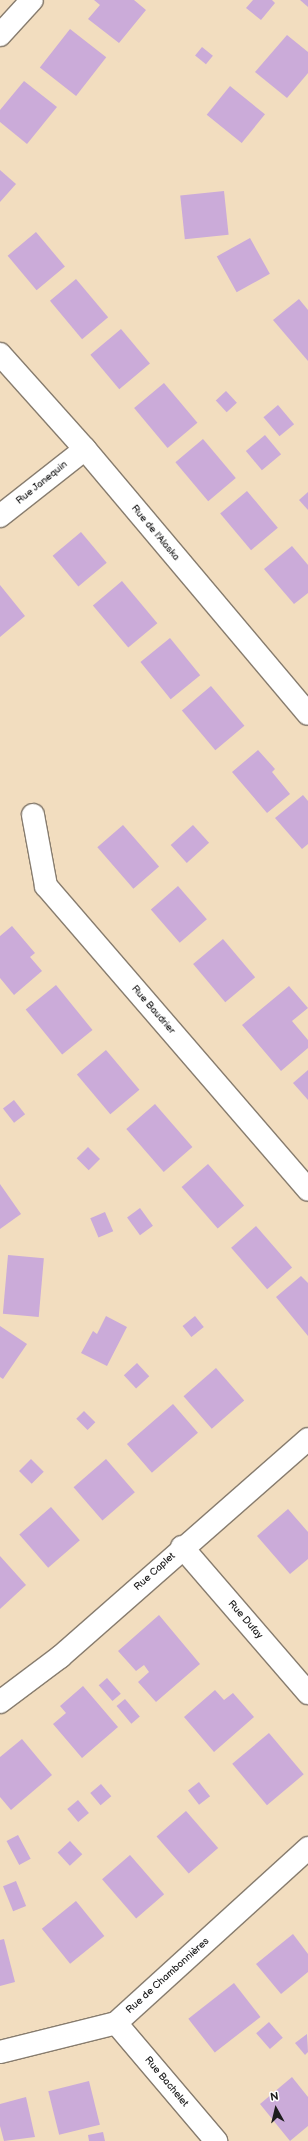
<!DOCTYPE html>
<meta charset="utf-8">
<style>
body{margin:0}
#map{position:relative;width:308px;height:2141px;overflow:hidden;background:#f2ddbf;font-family:"Balsamiq Sans",sans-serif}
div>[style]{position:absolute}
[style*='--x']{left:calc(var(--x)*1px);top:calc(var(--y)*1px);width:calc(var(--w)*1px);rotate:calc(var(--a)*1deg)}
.building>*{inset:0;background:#cbabd9;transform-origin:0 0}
.roads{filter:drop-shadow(1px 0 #877c6e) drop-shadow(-1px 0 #877c6e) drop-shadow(0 1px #877c6e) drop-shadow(0 -1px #877c6e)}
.minor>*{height:22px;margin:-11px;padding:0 11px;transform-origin:11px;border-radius:11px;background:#fff}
span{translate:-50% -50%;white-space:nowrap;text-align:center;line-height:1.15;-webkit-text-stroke:3.5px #fff;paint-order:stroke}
.street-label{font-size:10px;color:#1c1c1c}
.north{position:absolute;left:256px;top:2089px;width:40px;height:40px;-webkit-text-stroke:3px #fff;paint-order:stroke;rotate:352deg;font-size:11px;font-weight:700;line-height:16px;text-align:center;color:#1c1c1c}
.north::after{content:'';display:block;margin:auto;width:14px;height:18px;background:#1c1c1c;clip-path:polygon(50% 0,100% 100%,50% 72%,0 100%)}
</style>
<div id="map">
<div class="building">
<div style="clip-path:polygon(94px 0,134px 0,146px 10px,119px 43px,88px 19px,100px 5px)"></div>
<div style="clip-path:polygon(253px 0,272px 0,275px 3px,261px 20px,246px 8px)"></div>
<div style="clip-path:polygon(300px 0,308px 0,308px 7px)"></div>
<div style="left:70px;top:29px;width:46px;height:49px;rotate:38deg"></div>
<div style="clip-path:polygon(287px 35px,308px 52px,308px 73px,287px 98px,255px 72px)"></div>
<div style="left:202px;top:47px;width:14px;height:11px;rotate:39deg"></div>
<div style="clip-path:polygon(24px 81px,57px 107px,27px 144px,0 122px,0 110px)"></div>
<div style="left:230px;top:86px;width:45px;height:37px;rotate:39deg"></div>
<div style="clip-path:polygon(0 170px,16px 184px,0 202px)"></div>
<div style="left:224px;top:191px;width:44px;height:44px;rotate:84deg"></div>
<div style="left:36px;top:232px;width:45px;height:37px;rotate:50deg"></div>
<div style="left:250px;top:238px;width:41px;height:38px;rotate:61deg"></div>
<div style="left:76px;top:279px;width:50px;height:34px;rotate:50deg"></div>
<div style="clip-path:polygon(299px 299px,308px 310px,308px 361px,273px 320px)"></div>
<div style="left:121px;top:329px;width:45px;height:40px;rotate:50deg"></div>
<div style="left:164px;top:383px;width:52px;height:39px;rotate:50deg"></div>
<div style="left:226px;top:391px;width:16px;height:14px;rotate:47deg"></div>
<div style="left:278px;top:405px;width:25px;height:19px;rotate:50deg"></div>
<div style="left:265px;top:435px;width:25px;height:25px;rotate:50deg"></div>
<div style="left:203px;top:439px;width:51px;height:36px;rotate:50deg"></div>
<div style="left:247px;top:491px;width:48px;height:35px;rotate:50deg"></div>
<div style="clip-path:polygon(308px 492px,308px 510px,299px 500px)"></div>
<div style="left:81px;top:532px;width:40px;height:37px;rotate:50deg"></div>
<div style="clip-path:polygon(292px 546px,308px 565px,308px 593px,294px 604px,264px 569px)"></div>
<div style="left:122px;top:581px;width:55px;height:38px;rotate:50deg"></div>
<div style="clip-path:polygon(0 585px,25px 616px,0 637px)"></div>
<div style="left:170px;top:638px;width:48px;height:38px;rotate:51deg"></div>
<div style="left:211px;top:686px;width:52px;height:38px;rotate:50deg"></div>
<div style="clip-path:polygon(258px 750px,275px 769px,272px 772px,290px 794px,267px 813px,232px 772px)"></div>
<div style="clip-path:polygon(303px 795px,308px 801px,308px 844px,302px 849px,275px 818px)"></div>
<div style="left:123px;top:825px;width:55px;height:34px;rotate:49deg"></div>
<div style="left:193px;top:825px;width:24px;height:30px;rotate:48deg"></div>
<div style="left:178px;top:886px;width:44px;height:36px;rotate:49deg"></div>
<div style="clip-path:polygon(12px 926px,35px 953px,30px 957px,42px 971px,14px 995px,0 978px,0 936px)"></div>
<div style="left:223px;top:939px;width:50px;height:39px;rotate:50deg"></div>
<div style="left:56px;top:985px;width:58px;height:39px;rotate:51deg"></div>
<div style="clip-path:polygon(289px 986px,308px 1008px,292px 1021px,308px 1040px,308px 1048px,281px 1071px,242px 1025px)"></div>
<div style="left:106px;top:1050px;width:52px;height:38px;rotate:50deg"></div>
<div style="clip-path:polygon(308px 1070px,308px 1100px,293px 1083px)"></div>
<div style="left:14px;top:1100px;width:18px;height:14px;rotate:52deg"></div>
<div style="left:155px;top:1104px;width:57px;height:38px;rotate:49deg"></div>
<div style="left:88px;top:1147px;width:17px;height:16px;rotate:45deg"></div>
<div style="left:208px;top:1164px;width:55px;height:35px;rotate:49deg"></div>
<div style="clip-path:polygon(0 1184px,21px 1214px,0 1229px)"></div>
<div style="left:140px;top:1208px;width:22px;height:16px;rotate:54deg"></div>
<div style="left:105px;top:1212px;width:21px;height:16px;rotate:67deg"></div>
<div style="left:256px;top:1226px;width:55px;height:33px;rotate:49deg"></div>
<div style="left:8px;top:1255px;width:36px;height:59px;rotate:5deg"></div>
<div style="clip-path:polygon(301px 1276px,308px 1283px,308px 1336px,276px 1297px)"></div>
<div style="clip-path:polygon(106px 1316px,127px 1327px,107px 1366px,81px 1353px,93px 1331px,97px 1334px)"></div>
<div style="left:195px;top:1316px;width:14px;height:16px;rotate:51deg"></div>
<div style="clip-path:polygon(0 1326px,27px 1344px,3px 1379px,0 1377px)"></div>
<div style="left:137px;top:1363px;width:18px;height:18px;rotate:47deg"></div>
<div style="left:216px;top:1368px;width:43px;height:43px;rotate:49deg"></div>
<div style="left:173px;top:1404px;width:38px;height:61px;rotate:49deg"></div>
<div style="left:84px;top:1411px;width:16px;height:11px;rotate:45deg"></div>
<div style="left:31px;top:1459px;width:18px;height:17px;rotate:45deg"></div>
<div style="left:106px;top:1459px;width:44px;height:43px;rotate:49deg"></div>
<div style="left:51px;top:1507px;width:44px;height:42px;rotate:49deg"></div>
<div style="clip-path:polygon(288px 1509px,308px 1532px,308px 1559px,290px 1574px,257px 1536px)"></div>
<div style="clip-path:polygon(0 1556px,26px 1585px,0 1609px)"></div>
<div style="clip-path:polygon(159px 1615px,200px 1664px,156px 1702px,138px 1682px,149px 1672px,144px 1665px,136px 1671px,118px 1651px)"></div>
<div style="left:107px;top:1678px;width:21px;height:11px;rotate:49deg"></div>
<div style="clip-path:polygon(83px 1686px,118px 1727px,82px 1758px,53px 1724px,66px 1713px,60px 1706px)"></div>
<div style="clip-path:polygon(215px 1690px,224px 1700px,233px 1693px,254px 1717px,214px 1752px,184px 1717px)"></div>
<div style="left:125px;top:1699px;width:23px;height:11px;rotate:50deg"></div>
<div style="left:269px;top:1733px;width:54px;height:48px;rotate:50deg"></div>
<div style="clip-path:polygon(22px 1739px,52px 1775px,11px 1810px,0 1797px,0 1757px)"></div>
<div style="left:199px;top:1782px;width:18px;height:14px;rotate:52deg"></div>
<div style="left:101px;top:1784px;width:16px;height:14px;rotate:50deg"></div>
<div style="left:78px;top:1800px;width:17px;height:14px;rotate:50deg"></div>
<div style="left:186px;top:1811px;width:49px;height:39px;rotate:49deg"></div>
<div style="left:18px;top:1835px;width:27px;height:13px;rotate:62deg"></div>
<div style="left:70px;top:1841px;width:18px;height:17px;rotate:47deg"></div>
<div style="left:130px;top:1855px;width:52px;height:37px;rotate:49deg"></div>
<div style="left:16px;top:1881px;width:27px;height:14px;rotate:68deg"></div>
<div style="left:76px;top:1901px;width:45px;height:44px;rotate:51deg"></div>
<div style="clip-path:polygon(293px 1934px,308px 1954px,308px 1972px,281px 1994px,256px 1964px)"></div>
<div style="clip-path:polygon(4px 1939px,15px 1982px,0 1986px,0 1940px)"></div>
<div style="left:234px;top:1983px;width:43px;height:58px;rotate:52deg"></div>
<div style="left:269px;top:2022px;width:21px;height:17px;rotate:49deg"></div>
<div style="clip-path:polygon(307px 2034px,308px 2052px,305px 2055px,295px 2043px)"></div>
<div style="clip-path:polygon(292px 2077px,308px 2097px,308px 2126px,290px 2141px,260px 2104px)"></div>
<div style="left:89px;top:2081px;width:45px;height:42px;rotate:76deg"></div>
<div style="clip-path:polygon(26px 2097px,35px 2137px,4px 2141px,0 2126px,0 2104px)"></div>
<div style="clip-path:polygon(103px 2132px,105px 2141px,89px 2141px,88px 2135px)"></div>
</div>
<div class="roads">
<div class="minor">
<div style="--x:0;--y:35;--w:47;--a:-47.6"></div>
<div style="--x:0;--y:354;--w:127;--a:48.2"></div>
<div style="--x:85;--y:449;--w:346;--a:49.9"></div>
<div style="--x:0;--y:516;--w:108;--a:-38.2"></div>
<div style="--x:33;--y:815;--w:72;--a:79.6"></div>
<div style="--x:46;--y:886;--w:401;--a:49.2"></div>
<div style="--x:182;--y:1547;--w:193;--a:49.2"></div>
<div style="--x:0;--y:1702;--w:75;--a:-36.9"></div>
<div style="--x:60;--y:1657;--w:330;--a:-41.3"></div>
<div style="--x:116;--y:2023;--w:155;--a:49.7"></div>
<div style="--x:0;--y:2052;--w:120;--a:-14"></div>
<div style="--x:116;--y:2023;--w:260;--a:-42.3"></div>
</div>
</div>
<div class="street-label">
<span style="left:42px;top:483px;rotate:-39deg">Rue Janequin</span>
<span style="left:155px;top:533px;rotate:50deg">Rue de l'Alaska</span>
<span style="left:153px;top:1010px;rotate:49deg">Rue Baudrier</span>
<span style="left:155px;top:1572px;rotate:-42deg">Rue Caplet</span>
<span style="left:245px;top:1620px;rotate:49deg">Rue Dufay</span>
<span style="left:168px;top:1976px;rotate:-42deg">Rue de Chambonnières</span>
<span style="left:166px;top:2082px;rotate:50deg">Rue Bachelet</span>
</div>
<div class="north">N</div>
</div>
